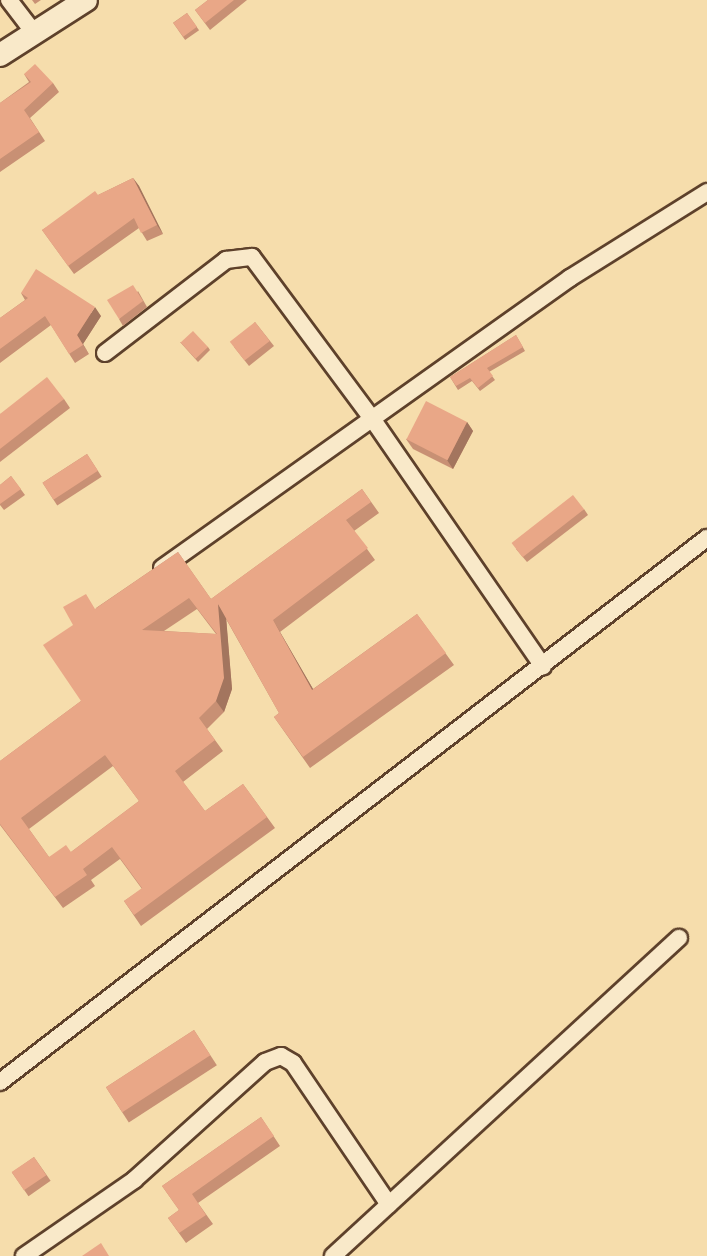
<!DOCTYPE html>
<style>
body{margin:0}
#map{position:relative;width:707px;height:1256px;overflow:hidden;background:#f6ddac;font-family:Vollkorn,serif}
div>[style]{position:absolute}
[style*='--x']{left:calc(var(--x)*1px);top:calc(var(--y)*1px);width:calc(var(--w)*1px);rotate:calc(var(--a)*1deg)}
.roads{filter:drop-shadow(2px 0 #5e412b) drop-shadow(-2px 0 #5e412b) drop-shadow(0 2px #5e412b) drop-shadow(0 -2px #5e412b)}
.street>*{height:16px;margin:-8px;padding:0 8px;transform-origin:8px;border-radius:8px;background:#f9e9c9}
.secondary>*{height:22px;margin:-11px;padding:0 11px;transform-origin:11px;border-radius:11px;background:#f9e9c9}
.wall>*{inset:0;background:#c89074;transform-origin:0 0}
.shaded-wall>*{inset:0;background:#a3755e}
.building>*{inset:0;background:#e9a787;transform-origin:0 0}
span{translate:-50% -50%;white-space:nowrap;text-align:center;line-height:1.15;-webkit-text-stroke:6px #f9e9c9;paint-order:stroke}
</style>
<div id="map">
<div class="roads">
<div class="street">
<div style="--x:9;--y:0;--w:43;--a:52.6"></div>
<div style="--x:105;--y:353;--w:153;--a:-37.5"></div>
<div style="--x:226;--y:260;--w:26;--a:-7"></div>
<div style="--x:252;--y:257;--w:199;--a:53.4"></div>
<div style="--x:371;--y:417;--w:303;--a:55.4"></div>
<div style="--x:162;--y:568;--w:501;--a:-35.4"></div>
<div style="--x:570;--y:278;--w:162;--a:-32.1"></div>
<div style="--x:0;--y:1082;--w:892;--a:-37.58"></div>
<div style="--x:24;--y:1256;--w:134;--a:-34.6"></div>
<div style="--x:134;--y:1180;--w:176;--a:-42"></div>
<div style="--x:265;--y:1062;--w:17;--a:-21"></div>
<div style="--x:281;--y:1056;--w:14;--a:30"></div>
<div style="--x:293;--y:1063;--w:171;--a:55.9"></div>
<div style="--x:333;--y:1256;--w:470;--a:-42.6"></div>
</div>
<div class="secondary">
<div style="--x:0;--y:55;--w:102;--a:-32.6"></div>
</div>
</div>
<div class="wall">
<div style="clip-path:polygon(32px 0,41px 0,35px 4px)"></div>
<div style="clip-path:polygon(208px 0,247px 0,210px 30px,195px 10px)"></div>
<div style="left:187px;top:13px;width:21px;height:17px;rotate:55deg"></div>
<div style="clip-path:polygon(24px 74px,53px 83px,59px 92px,30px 118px,45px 141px,0 172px,0 103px,29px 82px)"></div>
<div style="clip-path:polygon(133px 178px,139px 186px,163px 234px,147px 241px,139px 228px,74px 274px,42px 230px,98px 195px)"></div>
<div style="clip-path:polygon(138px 291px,147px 307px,123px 326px,119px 319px)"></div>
<div style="clip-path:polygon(21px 293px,101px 316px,83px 344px,89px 354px,75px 363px,51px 325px,0 363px,0 318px,25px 300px)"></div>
<div style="clip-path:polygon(255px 322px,274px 346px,249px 366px,234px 347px)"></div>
<div style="clip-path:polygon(516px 335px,525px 351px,489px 372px,495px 380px,480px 391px,472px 381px,458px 390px,450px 377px)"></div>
<div style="clip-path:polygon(180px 342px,208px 347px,210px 350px,198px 362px)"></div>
<div style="clip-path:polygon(64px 399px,70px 408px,0 462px,0 414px)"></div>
<div style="clip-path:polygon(467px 422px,473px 431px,453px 469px,413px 449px,406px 439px)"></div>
<div style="left:87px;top:454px;width:27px;height:53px;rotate:57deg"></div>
<div style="clip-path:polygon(11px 476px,25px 495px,4px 510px,0 505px,0 485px)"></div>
<div style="clip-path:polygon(evenodd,362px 489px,379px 513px,354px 531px,375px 560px,280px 632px,313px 689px,417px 614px,454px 665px,310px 768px,274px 717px,279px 713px,226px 619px,232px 689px,224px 712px,207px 729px,223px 751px,183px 782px,205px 811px,243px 784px,275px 828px,141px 926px,124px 901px,142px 889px,120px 859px,91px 880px,95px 886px,63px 908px,0 825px,0 761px,81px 701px,96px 608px,178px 552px,211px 599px,362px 489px,197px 609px,216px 634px,164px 631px,197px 609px,362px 489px,113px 766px,139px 801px,71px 852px,49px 857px,29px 829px,113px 766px)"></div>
<div style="clip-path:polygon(584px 509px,588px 515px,527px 562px,516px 549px)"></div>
<div style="left:194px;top:1030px;width:42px;height:105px;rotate:57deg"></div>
<div style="clip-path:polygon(261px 1117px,280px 1146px,198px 1203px,213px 1224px,186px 1243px,168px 1218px,179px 1210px,162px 1186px)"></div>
<div style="left:34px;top:1157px;width:29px;height:27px;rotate:55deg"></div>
</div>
<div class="shaded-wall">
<div style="clip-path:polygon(133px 178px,139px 186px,163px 234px,157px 225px)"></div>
<div style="clip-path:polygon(95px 307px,101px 316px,83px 344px,89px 354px,77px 335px)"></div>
<div style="clip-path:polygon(467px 422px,473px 431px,453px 469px,447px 460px)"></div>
<div style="clip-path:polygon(218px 604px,226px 616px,232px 689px,224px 712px,216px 701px)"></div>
<div style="clip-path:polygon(273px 620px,280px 632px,320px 701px,312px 690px)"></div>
</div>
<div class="building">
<div style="clip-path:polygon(208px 0,234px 0,205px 23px,195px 10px)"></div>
<div style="left:187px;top:13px;width:17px;height:17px;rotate:54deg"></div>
<div style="clip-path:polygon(35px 64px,53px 83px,24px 110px,39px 132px,0 159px,0 103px,31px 82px,24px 74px)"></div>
<div style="clip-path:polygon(133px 178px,157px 225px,141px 233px,134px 218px,68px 266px,42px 230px,95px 191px,98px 195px)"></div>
<div style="clip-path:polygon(36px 269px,95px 307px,77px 335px,83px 345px,69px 354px,45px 316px,0 349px,0 318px,28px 298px,21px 293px)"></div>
<div style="clip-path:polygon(133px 285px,143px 301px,119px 319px,107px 300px)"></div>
<div style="left:255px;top:322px;width:24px;height:32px;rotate:52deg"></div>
<div style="left:193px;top:331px;width:22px;height:17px;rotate:47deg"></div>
<div style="clip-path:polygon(516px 335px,523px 347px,487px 368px,493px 376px,478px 388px,470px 378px,456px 386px,450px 377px)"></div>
<div style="clip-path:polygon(47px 377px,64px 399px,0 449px,0 414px)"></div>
<div style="left:426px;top:401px;width:46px;height:43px;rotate:27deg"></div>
<div style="left:87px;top:454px;width:20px;height:53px;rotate:57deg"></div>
<div style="clip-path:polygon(11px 476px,21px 489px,0 504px,0 485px)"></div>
<div style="clip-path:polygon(evenodd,362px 489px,371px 502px,346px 520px,368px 548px,273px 620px,312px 690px,417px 614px,446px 653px,303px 757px,274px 717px,279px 713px,218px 604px,224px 678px,216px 701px,199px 718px,215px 740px,175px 771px,205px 811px,243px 784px,267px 817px,134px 915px,124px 901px,142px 888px,112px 847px,83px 869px,87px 875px,55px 897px,0 824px,0 761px,81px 701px,43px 645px,73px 625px,63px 607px,86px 594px,95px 609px,178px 552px,211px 599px,362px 489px,189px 598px,217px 634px,142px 630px,189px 598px,362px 489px,105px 755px,139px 801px,71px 852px,66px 845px,49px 857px,21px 818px,105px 755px)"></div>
<div style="left:573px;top:495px;width:18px;height:78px;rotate:52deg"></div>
<div style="left:194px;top:1030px;width:30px;height:105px;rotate:57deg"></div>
<div style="clip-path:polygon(261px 1117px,274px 1136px,192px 1194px,206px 1215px,179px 1233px,168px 1218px,179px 1210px,162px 1186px)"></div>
<div style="left:34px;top:1157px;width:22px;height:27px;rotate:56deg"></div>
<div style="clip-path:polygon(101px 1243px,109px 1256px,82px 1256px)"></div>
</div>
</div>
